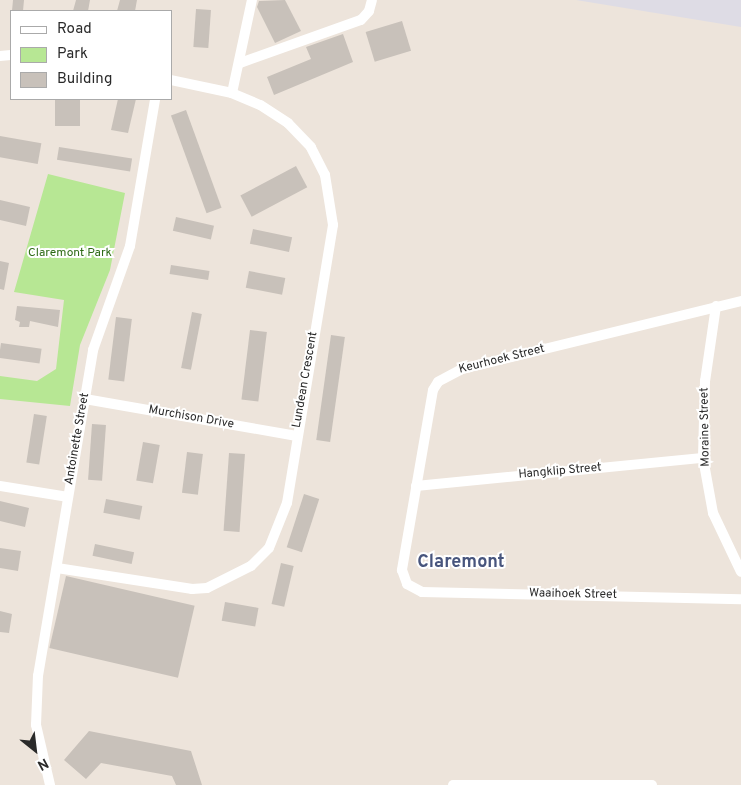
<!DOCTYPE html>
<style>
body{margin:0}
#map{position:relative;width:741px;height:785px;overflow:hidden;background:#ede4db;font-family:Overpass,sans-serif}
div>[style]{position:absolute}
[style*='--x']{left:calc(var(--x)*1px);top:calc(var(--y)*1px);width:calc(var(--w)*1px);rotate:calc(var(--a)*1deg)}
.industrial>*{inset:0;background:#dedce5}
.green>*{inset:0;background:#b7e794}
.building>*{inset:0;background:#c8c1ba;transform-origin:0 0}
.minor>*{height:10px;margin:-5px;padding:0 5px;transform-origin:5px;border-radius:5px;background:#fff}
span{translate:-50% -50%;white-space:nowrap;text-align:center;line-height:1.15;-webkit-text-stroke:4px #fff;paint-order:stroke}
.park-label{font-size:12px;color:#2e6b16}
.street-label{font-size:12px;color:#2a2a2a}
.district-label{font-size:18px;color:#48557d;font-weight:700}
.legend{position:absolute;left:10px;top:10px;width:162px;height:90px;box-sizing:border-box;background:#fff;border:1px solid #aaa;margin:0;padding:6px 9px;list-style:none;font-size:15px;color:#2a2a2a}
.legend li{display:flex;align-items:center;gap:10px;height:25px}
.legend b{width:25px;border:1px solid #aaa}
.north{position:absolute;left:10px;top:725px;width:50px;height:50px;-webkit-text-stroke:4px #fff;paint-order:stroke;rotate:151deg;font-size:14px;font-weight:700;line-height:20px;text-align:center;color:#2a2a2a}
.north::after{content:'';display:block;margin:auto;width:18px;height:22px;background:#2a2a2a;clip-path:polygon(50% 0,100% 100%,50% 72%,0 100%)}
</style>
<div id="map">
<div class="industrial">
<div style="clip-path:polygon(576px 0,741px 0,741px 27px)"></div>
</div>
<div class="green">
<div style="clip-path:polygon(48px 174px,125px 193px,110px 270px,80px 345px,70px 406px,0 399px,0 376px,37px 381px,56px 369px,64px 300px,14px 292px)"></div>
</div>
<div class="building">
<div style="clip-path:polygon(13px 0,24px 0,23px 11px,12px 11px)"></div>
<div style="clip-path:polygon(76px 0,90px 0,88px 11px,73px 11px)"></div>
<div style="clip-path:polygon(120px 0,137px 0,135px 11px,117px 11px)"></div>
<div style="clip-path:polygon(285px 0,301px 31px,275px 43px,257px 7px,259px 1px)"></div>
<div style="left:196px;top:9px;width:15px;height:38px;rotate:4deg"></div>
<div style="left:402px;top:21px;width:31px;height:38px;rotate:73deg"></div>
<div style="clip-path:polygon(343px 34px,353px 62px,274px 95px,267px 77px,311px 59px,306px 47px)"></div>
<div style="left:55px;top:99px;width:25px;height:27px"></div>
<div style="clip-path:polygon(118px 99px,136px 99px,128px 133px,111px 130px)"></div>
<div style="left:186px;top:110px;width:104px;height:16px;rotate:70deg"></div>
<div style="left:0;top:136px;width:42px;height:21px;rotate:10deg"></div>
<div style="left:59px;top:147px;width:74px;height:13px;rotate:9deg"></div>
<div style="left:296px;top:166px;width:24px;height:63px;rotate:62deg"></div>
<div style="clip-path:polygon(0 200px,30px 207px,26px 226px,0 220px)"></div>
<div style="left:176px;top:217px;width:39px;height:14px;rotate:13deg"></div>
<div style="left:253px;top:229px;width:40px;height:15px;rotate:12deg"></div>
<div style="clip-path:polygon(0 261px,9px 263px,4px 290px,0 289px)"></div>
<div style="left:171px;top:265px;width:39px;height:9px;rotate:9deg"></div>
<div style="left:249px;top:271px;width:37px;height:17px;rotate:11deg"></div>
<div style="clip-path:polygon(17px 306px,60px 310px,58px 327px,30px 321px,29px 327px,19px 327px,20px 322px,15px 320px)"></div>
<div style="left:192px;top:312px;width:10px;height:57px;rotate:11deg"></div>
<div style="left:116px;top:317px;width:16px;height:63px;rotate:7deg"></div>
<div style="left:250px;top:330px;width:17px;height:70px;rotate:7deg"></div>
<div style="left:331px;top:335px;width:14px;height:106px;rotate:8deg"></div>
<div style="left:1px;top:343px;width:41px;height:15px;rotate:8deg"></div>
<div style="left:34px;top:414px;width:13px;height:49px;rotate:9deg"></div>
<div style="left:92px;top:424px;width:14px;height:56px;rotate:4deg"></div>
<div style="left:143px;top:442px;width:17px;height:39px;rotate:10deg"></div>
<div style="left:187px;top:452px;width:16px;height:41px;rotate:7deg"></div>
<div style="left:229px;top:453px;width:16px;height:78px;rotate:4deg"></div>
<div style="left:304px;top:494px;width:16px;height:56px;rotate:18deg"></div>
<div style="left:106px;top:499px;width:37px;height:14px;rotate:11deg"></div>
<div style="clip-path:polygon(0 501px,29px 508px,25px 527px,0 521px)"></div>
<div style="left:95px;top:544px;width:40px;height:12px;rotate:12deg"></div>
<div style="clip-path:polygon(0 548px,21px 551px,18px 571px,0 568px)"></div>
<div style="left:281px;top:563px;width:13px;height:42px;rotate:13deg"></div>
<div style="left:66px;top:576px;width:132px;height:74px;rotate:13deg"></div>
<div style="left:225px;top:602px;width:34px;height:19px;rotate:10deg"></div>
<div style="clip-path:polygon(0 611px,12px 614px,9px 633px,0 632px)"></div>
<div style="clip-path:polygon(89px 731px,191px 751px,202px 785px,176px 785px,172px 776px,101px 763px,86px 779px,64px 760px)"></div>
</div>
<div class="minor">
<div style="--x:0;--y:56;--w:11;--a:-5"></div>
<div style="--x:240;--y:63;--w:128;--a:-19.6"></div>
<div style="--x:361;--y:20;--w:12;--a:-48"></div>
<div style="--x:369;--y:11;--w:11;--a:-75"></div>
<div style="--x:232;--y:93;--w:95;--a:-77.9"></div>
<div style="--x:741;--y:301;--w:287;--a:166.3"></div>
<div style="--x:462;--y:369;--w:27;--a:152"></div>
<div style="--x:438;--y:382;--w:9;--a:122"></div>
<div style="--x:433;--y:390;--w:183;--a:99.8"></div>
<div style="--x:402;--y:570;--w:15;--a:70"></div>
<div style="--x:407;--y:584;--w:17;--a:28"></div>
<div style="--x:422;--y:592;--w:319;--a:1.3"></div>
<div style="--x:716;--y:306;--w:76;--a:98.3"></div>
<div style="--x:705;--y:381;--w:77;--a:91.5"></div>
<div style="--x:703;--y:458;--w:56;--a:79.7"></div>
<div style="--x:713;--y:513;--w:65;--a:64.6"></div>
<div style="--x:85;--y:399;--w:215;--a:9.9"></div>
<div style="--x:0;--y:486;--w:69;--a:9.2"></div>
<div style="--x:416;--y:486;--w:288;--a:-5.6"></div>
<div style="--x:57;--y:568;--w:137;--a:8.8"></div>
<div style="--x:192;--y:589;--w:15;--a:-4"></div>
<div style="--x:207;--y:588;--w:49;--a:-26.6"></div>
<div style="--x:251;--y:566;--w:25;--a:-45"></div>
<div style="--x:269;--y:548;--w:48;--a:-68.2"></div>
<div style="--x:287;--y:503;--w:282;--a:-80.6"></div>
<div style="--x:333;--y:225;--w:51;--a:-99.1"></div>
<div style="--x:325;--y:175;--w:31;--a:-117"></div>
<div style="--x:311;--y:147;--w:33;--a:-134"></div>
<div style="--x:288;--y:123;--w:33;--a:-147"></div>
<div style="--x:260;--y:105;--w:30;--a:-157"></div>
<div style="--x:232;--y:93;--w:62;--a:-168"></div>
<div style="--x:50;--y:785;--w:62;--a:-103.1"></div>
<div style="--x:36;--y:725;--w:49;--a:-87.7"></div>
<div style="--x:38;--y:676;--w:331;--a:-80.4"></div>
<div style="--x:93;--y:350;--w:110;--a:-70.4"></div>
<div style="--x:130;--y:246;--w:149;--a:-80.3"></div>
<div style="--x:453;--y:785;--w:199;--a:0"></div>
</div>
<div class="park-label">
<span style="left:70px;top:254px">Claremont Park</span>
</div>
<div class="street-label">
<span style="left:502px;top:360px;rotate:-14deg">Keurhoek Street</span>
<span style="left:306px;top:380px;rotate:-80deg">Lundean Crescent</span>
<span style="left:191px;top:418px;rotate:10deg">Murchison Drive</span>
<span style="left:706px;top:427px;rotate:-91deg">Moraine Street</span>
<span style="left:78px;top:439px;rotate:-80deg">Antoinette Street</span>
<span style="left:560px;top:472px;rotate:-5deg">Hangklip Street</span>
<span style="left:573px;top:595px;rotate:1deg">Waaihoek Street</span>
</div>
<div class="district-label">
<span style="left:461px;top:563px">Claremont</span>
</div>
<ul class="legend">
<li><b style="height:6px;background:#fff"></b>Road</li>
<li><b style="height:14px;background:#b7e794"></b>Park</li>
<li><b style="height:14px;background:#c8c1ba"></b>Building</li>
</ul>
<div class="north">N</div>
</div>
